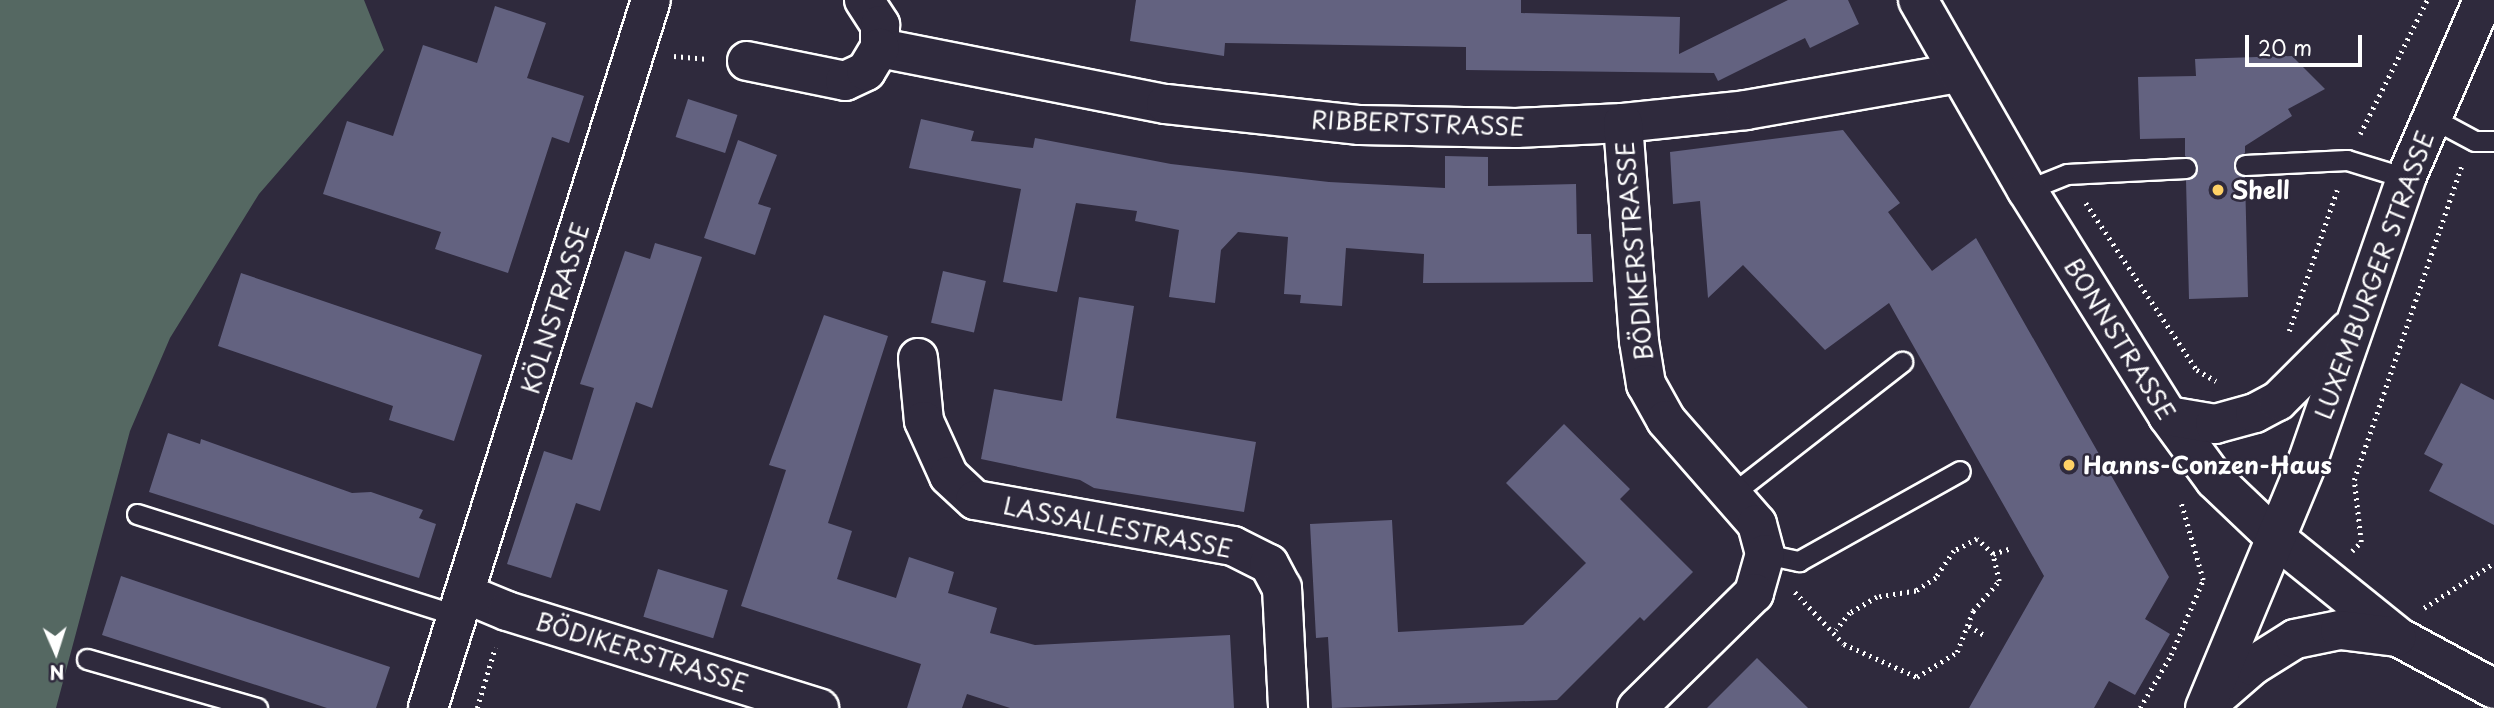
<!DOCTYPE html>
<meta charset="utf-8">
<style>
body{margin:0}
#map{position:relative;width:2494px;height:708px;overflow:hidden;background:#2f2a3d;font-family:"Playpen Sans",sans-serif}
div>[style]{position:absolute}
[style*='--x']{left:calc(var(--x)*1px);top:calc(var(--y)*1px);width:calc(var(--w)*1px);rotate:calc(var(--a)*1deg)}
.green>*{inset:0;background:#556862}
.building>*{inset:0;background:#636280;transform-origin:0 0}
.path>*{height:4.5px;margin-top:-2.25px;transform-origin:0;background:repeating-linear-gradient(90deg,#fff 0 2px,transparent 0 7px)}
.roads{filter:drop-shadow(2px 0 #fff) drop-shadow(-2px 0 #fff) drop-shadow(0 2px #fff) drop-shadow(0 -2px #fff)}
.lane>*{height:19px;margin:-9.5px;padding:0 9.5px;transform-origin:9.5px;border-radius:9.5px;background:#2f2a3d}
.street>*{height:38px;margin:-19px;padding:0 19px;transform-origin:19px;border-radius:19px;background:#2f2a3d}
.secondary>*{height:38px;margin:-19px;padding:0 19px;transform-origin:19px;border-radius:19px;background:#2f2a3d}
.dots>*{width:19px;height:19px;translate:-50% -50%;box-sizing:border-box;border:4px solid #2f2a3d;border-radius:50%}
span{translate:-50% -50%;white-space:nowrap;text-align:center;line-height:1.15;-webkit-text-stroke:5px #2f2a3d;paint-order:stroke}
.street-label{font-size:24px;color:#fff}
.poi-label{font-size:24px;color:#fff;font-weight:700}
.left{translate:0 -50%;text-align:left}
.north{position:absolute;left:21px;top:617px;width:70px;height:70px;-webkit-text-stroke:5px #2f2a3d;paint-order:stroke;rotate:177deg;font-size:19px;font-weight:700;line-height:28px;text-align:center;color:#fff}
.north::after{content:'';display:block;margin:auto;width:24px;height:32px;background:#fff;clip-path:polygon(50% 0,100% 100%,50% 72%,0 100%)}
.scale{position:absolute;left:2245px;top:35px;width:117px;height:32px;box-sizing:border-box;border:4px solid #fff;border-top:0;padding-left:9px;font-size:21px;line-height:24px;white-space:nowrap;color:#fff;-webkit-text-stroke:5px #2f2a3d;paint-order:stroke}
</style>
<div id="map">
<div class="green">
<div style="clip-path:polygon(0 0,364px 0,384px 50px,259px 194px,170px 338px,130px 431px,56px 708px,0 708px)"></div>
</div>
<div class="building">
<div style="clip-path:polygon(1136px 0,1521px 0,1521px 13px,1680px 17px,1679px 54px,1788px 0,1848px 0,1859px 24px,1810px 48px,1805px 38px,1718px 81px,1714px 73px,1466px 70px,1466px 47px,1225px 43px,1224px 56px,1130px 41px)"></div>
<div style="clip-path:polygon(495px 6px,546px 23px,527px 78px,584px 96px,569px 143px,552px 137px,508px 273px,435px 249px,441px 232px,323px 194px,347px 121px,393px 136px,423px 45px,477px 63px)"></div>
<div style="clip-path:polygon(2292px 56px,2325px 89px,2288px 109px,2292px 116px,2245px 146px,2245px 153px,2234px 160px,2235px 172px,2245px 177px,2248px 297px,2189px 299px,2186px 180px,2197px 174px,2198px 167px,2185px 156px,2185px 138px,2140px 139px,2138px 77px,2196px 76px,2195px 59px)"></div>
<div style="left:688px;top:99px;width:52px;height:40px;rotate:18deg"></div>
<div style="clip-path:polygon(921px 119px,974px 131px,971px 141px,1033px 148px,1035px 138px,1171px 164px,1329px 182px,1445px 188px,1445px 156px,1488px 157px,1488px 186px,1576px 184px,1577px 234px,1591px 234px,1593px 282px,1423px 283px,1424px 254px,1346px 248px,1342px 306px,1300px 303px,1301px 295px,1284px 294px,1288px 237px,1238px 232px,1221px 250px,1215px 303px,1169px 297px,1179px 230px,1135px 221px,1137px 211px,1076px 203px,1057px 292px,1003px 282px,1021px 189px,909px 168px)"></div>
<div style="clip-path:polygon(1843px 130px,1900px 203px,1888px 212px,1932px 271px,1976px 238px,2169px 577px,2145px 619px,2170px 634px,2135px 695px,2109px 681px,2094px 708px,1969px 708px,2044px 576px,1889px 303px,1825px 350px,1743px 265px,1708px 298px,1700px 201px,1673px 204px,1670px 152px)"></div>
<div style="clip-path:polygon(738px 140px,777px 155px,758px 204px,771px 208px,755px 255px,704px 238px)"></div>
<div style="clip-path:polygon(655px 243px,702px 257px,652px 408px,636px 402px,600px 511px,576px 503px,551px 578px,507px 564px,544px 451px,572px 460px,594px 388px,580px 384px,625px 251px,650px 259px)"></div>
<div style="left:943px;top:271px;width:44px;height:53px;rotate:13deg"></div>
<div style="clip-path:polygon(241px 273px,482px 355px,454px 441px,389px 420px,393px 406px,218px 346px)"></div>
<div style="clip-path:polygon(1079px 297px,1134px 306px,1116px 418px,1256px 442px,1244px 512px,1094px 488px,1080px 480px,981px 459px,994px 389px,1062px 401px)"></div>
<div style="clip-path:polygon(824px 315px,888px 336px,828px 523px,852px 531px,837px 579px,896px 598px,909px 557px,954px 572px,948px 593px,997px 608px,990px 633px,1035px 645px,1230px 635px,1234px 708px,1010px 708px,967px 694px,962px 708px,907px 708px,921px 664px,741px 606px,786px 470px,769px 465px)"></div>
<div style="clip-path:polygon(2461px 383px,2494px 400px,2494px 525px,2429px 491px,2443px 464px,2424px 454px)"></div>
<div style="clip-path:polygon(1564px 424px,1630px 489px,1620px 499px,1693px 572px,1644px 621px,1640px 617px,1557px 700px,1332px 708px,1328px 637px,1316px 638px,1310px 524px,1392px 520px,1398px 632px,1523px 625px,1586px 563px,1506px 483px)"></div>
<div style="clip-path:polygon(168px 433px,200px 444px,201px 439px,352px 493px,371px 492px,423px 510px,419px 518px,436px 524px,419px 578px,149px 492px)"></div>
<div style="left:658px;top:569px;width:73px;height:50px;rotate:17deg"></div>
<div style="clip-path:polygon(121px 576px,390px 667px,376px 708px,327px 708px,102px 635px)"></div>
<div style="clip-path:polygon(1757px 658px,1808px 708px,1707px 708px)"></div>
</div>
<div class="path">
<div style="--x:674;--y:56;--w:34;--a:5"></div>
<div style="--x:2360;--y:134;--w:150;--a:-63.4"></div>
<div style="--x:2086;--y:203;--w:201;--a:56.4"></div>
<div style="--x:2197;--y:370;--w:22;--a:30"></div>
<div style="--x:2289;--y:331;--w:149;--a:-71.2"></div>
<div style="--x:2352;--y:551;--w:13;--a:-45"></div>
<div style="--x:2361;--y:542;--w:62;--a:-96.4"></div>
<div style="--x:2354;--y:480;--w:333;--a:-71.1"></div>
<div style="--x:1993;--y:554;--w:20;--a:-18"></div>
<div style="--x:1795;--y:592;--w:71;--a:46.7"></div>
<div style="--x:1844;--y:644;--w:80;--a:24.3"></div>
<div style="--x:1917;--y:677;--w:47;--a:-32"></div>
<div style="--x:1957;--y:652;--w:44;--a:-68.7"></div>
<div style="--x:1973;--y:611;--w:40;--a:-49"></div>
<div style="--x:1999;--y:581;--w:28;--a:-103"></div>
<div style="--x:1993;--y:554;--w:22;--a:-137"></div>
<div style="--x:1977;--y:539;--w:26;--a:152"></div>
<div style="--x:1954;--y:551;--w:32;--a:124"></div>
<div style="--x:1936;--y:578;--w:24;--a:147"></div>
<div style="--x:1916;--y:591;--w:39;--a:171"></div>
<div style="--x:1877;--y:597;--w:31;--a:149"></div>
<div style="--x:1850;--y:613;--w:22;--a:129"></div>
<div style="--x:2424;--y:608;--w:83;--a:-32.7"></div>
<div style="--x:1969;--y:626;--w:17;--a:31"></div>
<div style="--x:477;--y:708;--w:63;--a:-73.3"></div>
<div style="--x:2140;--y:708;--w:61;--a:-59.7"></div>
<div style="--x:2171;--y:655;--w:82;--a:-66.9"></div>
<div style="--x:2203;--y:580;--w:80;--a:-105.9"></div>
</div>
<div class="roads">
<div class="lane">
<div style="--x:2430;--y:117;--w:51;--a:28.1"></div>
<div style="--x:2475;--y:141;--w:19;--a:0"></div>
<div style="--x:2245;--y:165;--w:102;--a:-2.8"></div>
<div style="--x:2347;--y:160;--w:62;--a:17"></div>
<div style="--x:2027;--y:190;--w:43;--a:-21.8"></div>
<div style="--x:2067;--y:174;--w:119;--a:-2.9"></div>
<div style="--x:1731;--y:495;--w:217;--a:-37.9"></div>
<div style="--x:137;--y:514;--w:337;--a:17.6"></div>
<div style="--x:1765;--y:554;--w:35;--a:12"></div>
<div style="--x:1799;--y:561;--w:184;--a:-29.2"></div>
<div style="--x:87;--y:659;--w:177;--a:16.1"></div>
</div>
<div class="street">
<div style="--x:864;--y:0;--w:30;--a:57"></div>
<div style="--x:880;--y:25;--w:23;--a:90"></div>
<div style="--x:880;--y:48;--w:291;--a:11.1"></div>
<div style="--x:1166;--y:104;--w:195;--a:6.2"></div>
<div style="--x:1360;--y:125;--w:156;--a:1.1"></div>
<div style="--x:1516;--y:128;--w:107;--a:-2.7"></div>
<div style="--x:1623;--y:123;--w:124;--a:-6"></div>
<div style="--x:1746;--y:110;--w:215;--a:-9.9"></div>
<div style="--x:1918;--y:0;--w:219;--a:60.2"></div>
<div style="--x:2027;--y:190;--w:266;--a:58"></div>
<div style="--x:2168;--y:416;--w:79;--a:53.7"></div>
<div style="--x:2215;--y:480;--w:87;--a:43.6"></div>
<div style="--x:747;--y:61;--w:100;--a:11.5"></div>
<div style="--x:845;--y:81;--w:23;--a:-25"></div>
<div style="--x:866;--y:71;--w:27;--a:-59"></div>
<div style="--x:1623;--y:123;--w:219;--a:85.8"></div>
<div style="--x:1639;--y:341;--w:44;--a:80.8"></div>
<div style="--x:1646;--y:384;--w:41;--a:60.9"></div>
<div style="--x:1666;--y:420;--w:138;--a:48.8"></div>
<div style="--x:1757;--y:524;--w:31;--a:75"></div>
<div style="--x:1765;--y:554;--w:41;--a:105.8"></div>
<div style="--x:1754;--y:593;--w:164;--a:135.5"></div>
<div style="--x:918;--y:358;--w:63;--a:84.6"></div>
<div style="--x:924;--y:421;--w:60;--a:65.6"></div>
<div style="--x:949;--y:476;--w:35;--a:43"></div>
<div style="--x:975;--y:500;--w:262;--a:10.1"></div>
<div style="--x:1233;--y:546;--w:40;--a:26.6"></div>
<div style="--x:1269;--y:564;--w:27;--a:62"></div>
<div style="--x:1282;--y:588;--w:120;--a:87.1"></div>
<div style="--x:466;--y:594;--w:44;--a:22.5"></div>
<div style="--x:507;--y:611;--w:327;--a:17.3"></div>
<div style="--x:428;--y:708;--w:742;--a:-72.52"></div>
</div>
<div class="secondary">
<div style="--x:2168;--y:416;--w:48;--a:9.7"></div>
<div style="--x:2215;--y:424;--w:41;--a:-15.4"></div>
<div style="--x:2255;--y:413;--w:26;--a:-28"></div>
<div style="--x:2278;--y:401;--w:99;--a:-45"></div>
<div style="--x:2278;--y:540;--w:154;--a:38.9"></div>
<div style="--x:2398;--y:637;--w:109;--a:28.4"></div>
<div style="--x:2213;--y:700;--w:52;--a:-41.1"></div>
<div style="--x:2252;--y:666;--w:51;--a:-32.1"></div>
<div style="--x:2295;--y:639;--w:46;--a:-11.3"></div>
<div style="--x:2340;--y:630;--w:57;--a:7"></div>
<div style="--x:2205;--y:708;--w:269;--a:-67.4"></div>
<div style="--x:2308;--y:460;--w:299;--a:-70.8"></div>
<div style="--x:2406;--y:178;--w:194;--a:-66.6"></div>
</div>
</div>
<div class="dots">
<div style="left:2218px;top:190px;background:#ffd166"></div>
<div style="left:2069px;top:465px;background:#ffd166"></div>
</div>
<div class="street-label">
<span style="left:1418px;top:123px;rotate:2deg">RIBBERTSTRASSE</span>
<span style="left:1634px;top:251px;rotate:-95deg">BÖDIKERSTRASSE</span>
<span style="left:2374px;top:275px;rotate:-70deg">LUXEMBURGER STRASSE</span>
<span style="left:555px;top:308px;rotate:-73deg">KÖLNSTRASSE</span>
<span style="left:2120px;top:339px;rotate:58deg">BONNSTRASSE</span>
<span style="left:1118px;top:527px;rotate:11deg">LASSALLESTRASSE</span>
<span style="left:642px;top:652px;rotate:17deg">BÖDIKERSTRASSE</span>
</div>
<div class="poi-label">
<span class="left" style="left:2232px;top:190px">Shell</span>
<span class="left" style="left:2083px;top:465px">Hanns-Conzen-Haus</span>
</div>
<div class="north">N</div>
<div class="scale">20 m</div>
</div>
